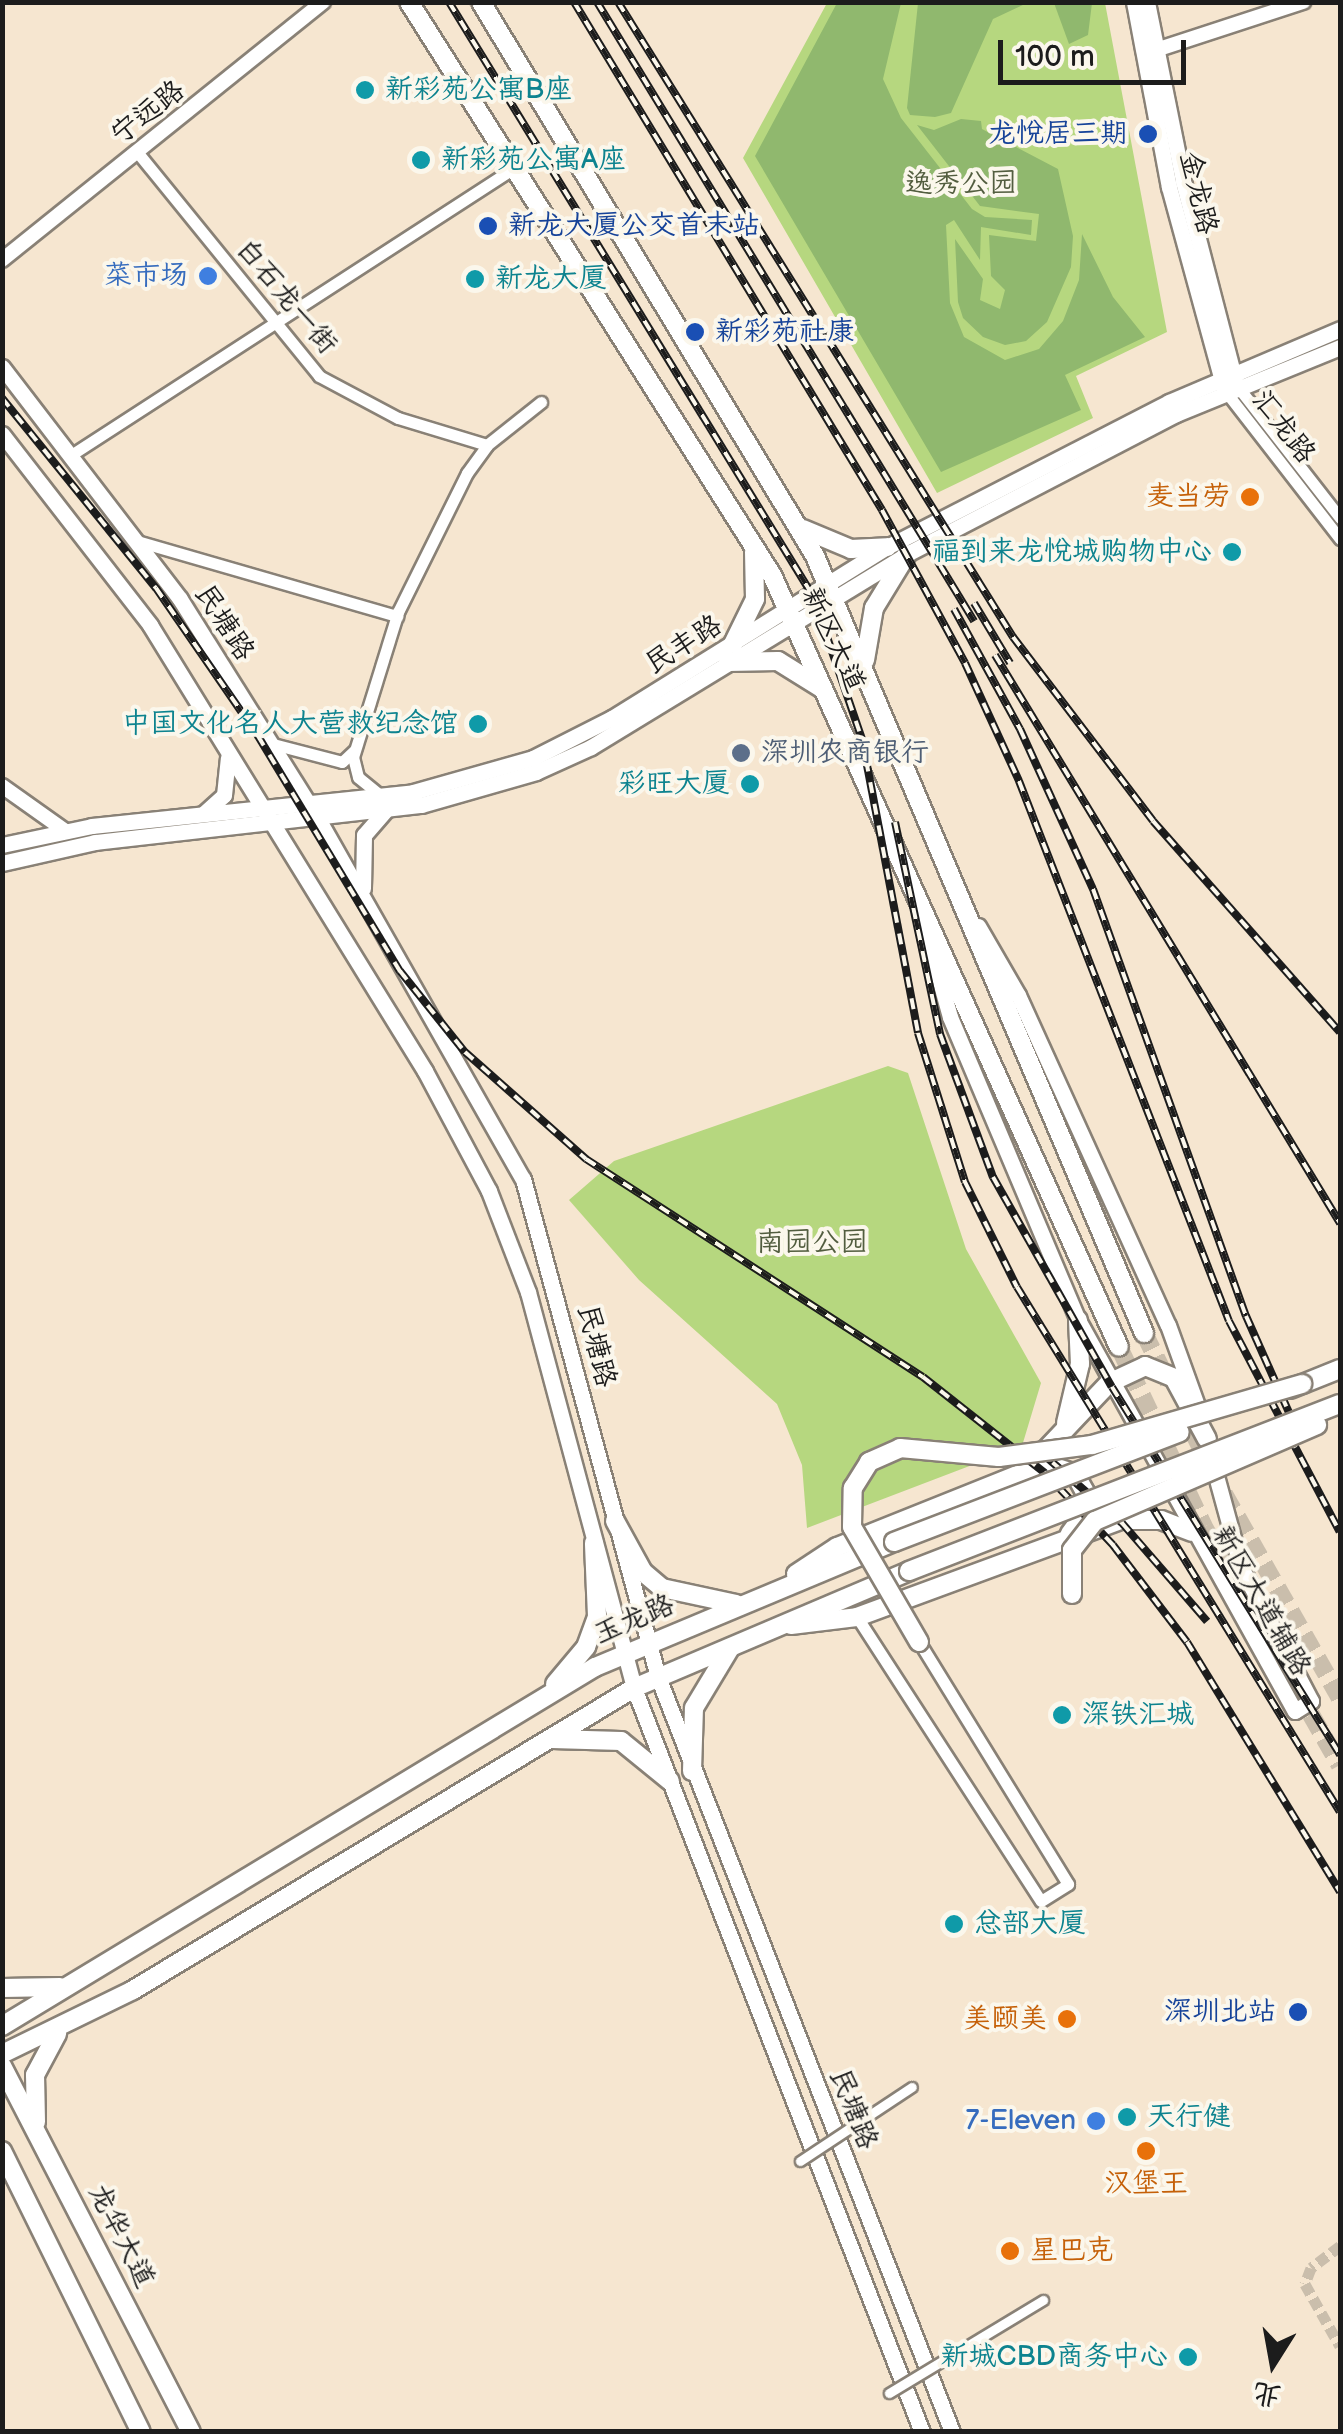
<!DOCTYPE html>
<meta charset="utf-8">
<style>
body{margin:0}
#map{position:relative;width:1343px;height:2434px;overflow:hidden;background:#f6e6d0;font-family:"Balsamiq Sans","LXGW WenKai TC",sans-serif}
div>[style]{position:absolute}
[style*='--x']{left:calc(var(--x)*1px);top:calc(var(--y)*1px);width:calc(var(--w)*1px);rotate:calc(var(--a)*1deg)}
.green>*{inset:0;background:#b6d77f}
.forest>*{inset:0;background:#90b86e}
.minor-tunnel>*{height:11px;margin-top:-5.5px;transform-origin:0;background:repeating-linear-gradient(90deg,#cabeac 0 11px,transparent 0 16.5px)}
.primary-tunnel>*{height:18px;margin-top:-9px;transform-origin:0;background:repeating-linear-gradient(90deg,#cabeac 0 18px,transparent 0 27px)}
.roads{filter:drop-shadow(2px 0 #898176) drop-shadow(-2px 0 #898176) drop-shadow(0 2px #898176) drop-shadow(0 -2px #898176)}
.minor>*{height:11px;margin:-5.5px;padding:0 5.5px;transform-origin:5.5px;border-radius:5.5px;background:#fff}
.tertiary>*{height:14px;margin:-7px;padding:0 7px;transform-origin:7px;border-radius:7px;background:#fff}
.secondary>*{height:15px;margin:-7.5px;padding:0 7.5px;transform-origin:7.5px;border-radius:7.5px;background:#fff}
.primary>*{height:18px;margin:-9px;padding:0 9px;transform-origin:9px;border-radius:9px;background:#fff}
.rail>*{height:8px;margin-top:-4px;transform-origin:0;background:repeating-linear-gradient(90deg,#fbf7ec 0 11px,#1c1c1c 0 22px);box-sizing:border-box;border-block:2px solid #1c1c1c}
.bridges{filter:drop-shadow(2px 0 #898176) drop-shadow(-2px 0 #898176) drop-shadow(0 2px #898176) drop-shadow(0 -2px #898176)}
.pedestrian-bridge>*{height:9px;margin:-4.5px;padding:0 4.5px;transform-origin:4.5px;border-radius:4.5px;background:#fff}
.primary-bridge>*{height:18px;margin:-9px;padding:0 9px;transform-origin:9px;border-radius:9px;background:#fff}
.dots>*{width:28px;height:28px;translate:-50% -50%;box-sizing:border-box;border:5px solid #fbf7ec;border-radius:50%}
span{translate:-50% -50%;white-space:nowrap;text-align:center;line-height:1.15;-webkit-text-stroke:8px #fbf7ec;paint-order:stroke}
.culture-label{font-size:28px;color:#0d838f}
.left{translate:0 -50%;text-align:left}
.right{translate:-100% -50%;text-align:right}
.street-label{font-size:28px;color:#1c1c1c}
.transit-label{font-size:28px;color:#164399}
.park-label{font-size:28px;color:#525d3f}
.shop-label{font-size:28px;color:#366cbe}
.food-label{font-size:28px;color:#c56008}
.service-label{font-size:28px;color:#4e5e75}
.frame{position:absolute;inset:0;border:5px solid #1c1c1c;pointer-events:none}
.north{position:absolute;left:1223px;top:2314px;width:100px;height:100px;-webkit-text-stroke:8px #fbf7ec;paint-order:stroke;rotate:191deg;font-size:28px;font-weight:700;line-height:40px;text-align:center;color:#1c1c1c}
.north::after{content:'';display:block;margin:auto;width:35px;height:45px;background:#1c1c1c;clip-path:polygon(50% 0,100% 100%,50% 72%,0 100%)}
.scale{position:absolute;left:998px;top:40px;width:188px;height:45px;box-sizing:border-box;border:5px solid #1c1c1c;border-top:0;padding-left:12px;font-size:30px;line-height:35px;white-space:nowrap;color:#1c1c1c;-webkit-text-stroke:8px #fbf7ec;paint-order:stroke}
</style>
<div id="map">
<div class="green">
<div style="clip-path:polygon(827px 3px,1105px 3px,1167px 332px,1076px 376px,1093px 418px,937px 493px,743px 158px)"></div>
<div style="clip-path:polygon(888px 1066px,908px 1073px,966px 1249px,1041px 1383px,1022px 1446px,807px 1528px,802px 1465px,777px 1404px,639px 1280px,569px 1200px,614px 1161px)"></div>
</div>
<div class="forest">
<div style="clip-path:polygon(837px 3px,901px 3px,883px 79px,901px 118px,972px 209px,985px 217px,1032px 220px,1031px 235px,981px 227px,980px 260px,954px 220px,946px 225px,950px 303px,964px 337px,1005px 360px,1039px 349px,1063px 321px,1079px 280px,1082px 234px,1113px 297px,1145px 337px,1065px 375px,1081px 410px,941px 472px,755px 156px)"></div>
<div style="clip-path:polygon(918px 3px,1027px 3px,993px 19px,951px 113px,935px 117px,910px 115px,907px 108px)"></div>
<div style="clip-path:polygon(1054px 3px,1092px 3px,1088px 35px,1069px 44px)"></div>
<div style="clip-path:polygon(961px 119px,981px 121px,982px 129px,1058px 169px,1073px 236px,1071px 267px,1047px 322px,1026px 341px,1005px 345px,983px 337px,963px 318px,958px 302px,955px 239px,983px 279px,980px 300px,1000px 309px,1005px 290px,991px 276px,989px 235px,1036px 241px,1039px 214px,980px 206px,917px 125px,934px 130px)"></div>
</div>
<div class="minor-tunnel">
<div style="--x:1340;--y:2246;--w:36;--a:143"></div>
<div style="--x:1311;--y:2268;--w:17;--a:111"></div>
<div style="--x:1305;--y:2284;--w:71;--a:60.6"></div>
</div>
<div class="primary-tunnel">
<div style="--x:1144;--y:1333;--w:55;--a:63.9"></div>
<div style="--x:1119;--y:1347;--w:199;--a:64.7"></div>
<div style="--x:1204;--y:1527;--w:274;--a:60.3"></div>
<div style="--x:1182;--y:1409;--w:64;--a:64.2"></div>
<div style="--x:1224;--y:1494;--w:235;--a:60.4"></div>
</div>
<div class="roads">
<div class="minor">
<div style="--x:138;--y:153;--w:287;--a:50.9"></div>
<div style="--x:319;--y:376;--w:89;--a:28"></div>
<div style="--x:398;--y:418;--w:93;--a:16.9"></div>
<div style="--x:1238;--y:387;--w:166;--a:52.1"></div>
<div style="--x:1226;--y:392;--w:186;--a:52.2"></div>
<div style="--x:71;--y:455;--w:528;--a:-32.94"></div>
<div style="--x:137;--y:541;--w:271;--a:16.1"></div>
<div style="--x:273;--y:744;--w:71;--a:14.6"></div>
<div style="--x:342;--y:762;--w:16;--a:-43"></div>
<div style="--x:380;--y:795;--w:28;--a:-141"></div>
<div style="--x:358;--y:777;--w:21;--a:-104"></div>
<div style="--x:353;--y:757;--w:152;--a:-72.8"></div>
<div style="--x:398;--y:612;--w:155;--a:-63.6"></div>
<div style="--x:467;--y:473;--w:34;--a:-54"></div>
<div style="--x:487;--y:445;--w:69;--a:-38.5"></div>
<div style="--x:857;--y:1617;--w:338;--a:57.1"></div>
<div style="--x:1041;--y:1901;--w:32;--a:-32"></div>
<div style="--x:1068;--y:1884;--w:284;--a:-121.6"></div>
</div>
<div class="tertiary">
<div style="--x:1156;--y:50;--w:155;--a:-18.1"></div>
<div style="--x:2;--y:260;--w:412;--a:-38.8"></div>
<div style="--x:2;--y:786;--w:76;--a:35.4"></div>
</div>
<div class="secondary">
<div style="--x:1134;--y:2;--w:188;--a:79.3"></div>
<div style="--x:1169;--y:187;--w:208;--a:74.7"></div>
<div style="--x:1147;--y:2;--w:183;--a:78.6"></div>
<div style="--x:1183;--y:181;--w:210;--a:75.4"></div>
<div style="--x:2;--y:367;--w:292;--a:52.5"></div>
<div style="--x:180;--y:599;--w:257;--a:57.9"></div>
<div style="--x:317;--y:817;--w:417;--a:60.4"></div>
<div style="--x:523;--y:1179;--w:516;--a:74.83"></div>
<div style="--x:658;--y:1677;--w:810;--a:68.72"></div>
<div style="--x:2;--y:434;--w:242;--a:52.2"></div>
<div style="--x:150;--y:625;--w:524;--a:58.34"></div>
<div style="--x:425;--y:1071;--w:136;--a:61.9"></div>
<div style="--x:489;--y:1191;--w:108;--a:68.9"></div>
<div style="--x:528;--y:1292;--w:410;--a:75"></div>
<div style="--x:634;--y:1688;--w:798;--a:68.84"></div>
<div style="--x:203;--y:814;--w:28;--a:-42"></div>
<div style="--x:224;--y:795;--w:37;--a:-84"></div>
<div style="--x:2;--y:845;--w:92;--a:-11.9"></div>
<div style="--x:92;--y:826;--w:323;--a:-6"></div>
<div style="--x:413;--y:792;--w:125;--a:-15.8"></div>
<div style="--x:533;--y:758;--w:89;--a:-26.9"></div>
<div style="--x:612;--y:718;--w:324;--a:-31.9"></div>
<div style="--x:887;--y:547;--w:317;--a:-27.2"></div>
<div style="--x:1169;--y:402;--w:186;--a:-23.1"></div>
<div style="--x:2;--y:863;--w:95;--a:-12.7"></div>
<div style="--x:95;--y:842;--w:328;--a:-6.5"></div>
<div style="--x:421;--y:805;--w:120;--a:-16"></div>
<div style="--x:536;--y:772;--w:60;--a:-24.4"></div>
<div style="--x:591;--y:747;--w:370;--a:-31.4"></div>
<div style="--x:907;--y:554;--w:303;--a:-27.5"></div>
<div style="--x:1176;--y:414;--w:177;--a:-22.2"></div>
<div style="--x:363;--y:888;--w:53;--a:-88.9"></div>
<div style="--x:364;--y:835;--w:33;--a:-49"></div>
<div style="--x:978;--y:926;--w:80;--a:59.9"></div>
<div style="--x:1018;--y:995;--w:362;--a:65.6"></div>
<div style="--x:1168;--y:1325;--w:95;--a:70.2"></div>
<div style="--x:927;--y:934;--w:86;--a:74.5"></div>
<div style="--x:950;--y:1017;--w:329;--a:67.1"></div>
<div style="--x:1078;--y:1320;--w:447;--a:61"></div>
<div style="--x:1295;--y:1711;--w:19;--a:-32"></div>
<div style="--x:1311;--y:1701;--w:151;--a:-117.6"></div>
<div style="--x:1241;--y:1567;--w:110;--a:-105.3"></div>
</div>
<div class="primary">
<div style="--x:409;--y:2;--w:678;--a:57.65"></div>
<div style="--x:772;--y:575;--w:846;--a:65.8"></div>
<div style="--x:481;--y:2;--w:647;--a:58.91"></div>
<div style="--x:815;--y:556;--w:844;--a:67.05"></div>
<div style="--x:803;--y:529;--w:52;--a:22.6"></div>
<div style="--x:851;--y:549;--w:36;--a:-3"></div>
<div style="--x:733;--y:644;--w:50;--a:-63.9"></div>
<div style="--x:755;--y:599;--w:47;--a:-91.2"></div>
<div style="--x:865;--y:660;--w:53;--a:-80.2"></div>
<div style="--x:874;--y:608;--w:63;--a:-58.6"></div>
<div style="--x:728;--y:662;--w:50;--a:-1.1"></div>
<div style="--x:778;--y:661;--w:53;--a:31.9"></div>
<div style="--x:1290;--y:1389;--w:54;--a:-21.8"></div>
<div style="--x:1066;--y:1423;--w:61;--a:-76.7"></div>
<div style="--x:1080;--y:1364;--w:44;--a:-92.6"></div>
<div style="--x:1039;--y:1457;--w:102;--a:-46.6"></div>
<div style="--x:1109;--y:1383;--w:40;--a:-25"></div>
<div style="--x:1145;--y:1366;--w:31;--a:22"></div>
<div style="--x:1174;--y:1378;--w:69;--a:61.6"></div>
<div style="--x:615;--y:1521;--w:58;--a:61.2"></div>
<div style="--x:643;--y:1572;--w:25;--a:40"></div>
<div style="--x:662;--y:1588;--w:76;--a:12.2"></div>
<div style="--x:796;--y:1574;--w:49;--a:-33.4"></div>
<div style="--x:837;--y:1547;--w:224;--a:-21.8"></div>
<div style="--x:1045;--y:1464;--w:32;--a:18"></div>
<div style="--x:1075;--y:1474;--w:21;--a:61"></div>
<div style="--x:1085;--y:1492;--w:21;--a:90"></div>
<div style="--x:1085;--y:1513;--w:26;--a:126"></div>
<div style="--x:791;--y:1625;--w:66;--a:-6.9"></div>
<div style="--x:857;--y:1617;--w:280;--a:-20.2"></div>
<div style="--x:1120;--y:1520;--w:41;--a:0"></div>
<div style="--x:1161;--y:1520;--w:33;--a:21"></div>
<div style="--x:555;--y:1684;--w:48;--a:-50"></div>
<div style="--x:586;--y:1647;--w:33;--a:-70"></div>
<div style="--x:597;--y:1616;--w:73;--a:-92.4"></div>
<div style="--x:552;--y:1739;--w:69;--a:1.7"></div>
<div style="--x:621;--y:1741;--w:63;--a:39.2"></div>
<div style="--x:692;--y:1771;--w:63;--a:-88.2"></div>
<div style="--x:694;--y:1708;--w:70;--a:-59"></div>
<div style="--x:2;--y:1988;--w:58;--a:-1"></div>
<div style="--x:2;--y:2026;--w:693;--a:-31.19"></div>
<div style="--x:595;--y:1667;--w:324;--a:-22.7"></div>
<div style="--x:2;--y:2054;--w:146;--a:-26"></div>
<div style="--x:133;--y:1990;--w:585;--a:-31.08"></div>
<div style="--x:634;--y:1688;--w:299;--a:-23"></div>
<div style="--x:2;--y:2066;--w:412;--a:62.7"></div>
<div style="--x:36;--y:2122;--w:47;--a:-91.2"></div>
<div style="--x:35;--y:2075;--w:47;--a:-61.8"></div>
<div style="--x:2;--y:2151;--w:313;--a:63.7"></div>
</div>
</div>
<div class="rail">
<div style="--x:449;--y:2;--w:697;--a:58.5"></div>
<div style="--x:813;--y:596;--w:151;--a:71.1"></div>
<div style="--x:862;--y:739;--w:299;--a:79.2"></div>
<div style="--x:918;--y:1033;--w:156;--a:72.5"></div>
<div style="--x:965;--y:1182;--w:117;--a:63.7"></div>
<div style="--x:1017;--y:1287;--w:616;--a:58.4"></div>
<div style="--x:574;--y:2;--w:594;--a:58.77"></div>
<div style="--x:882;--y:510;--w:174;--a:61.5"></div>
<div style="--x:965;--y:663;--w:130;--a:65.4"></div>
<div style="--x:1019;--y:781;--w:579;--a:68.75"></div>
<div style="--x:1229;--y:1321;--w:238;--a:62.3"></div>
<div style="--x:597;--y:2;--w:725;--a:58.66"></div>
<div style="--x:618;--y:2;--w:748;--a:58.12"></div>
<div style="--x:1013;--y:637;--w:231;--a:52.7"></div>
<div style="--x:1153;--y:821;--w:282;--a:48.5"></div>
<div style="--x:2;--y:398;--w:245;--a:51"></div>
<div style="--x:156;--y:588;--w:180;--a:55.4"></div>
<div style="--x:258;--y:736;--w:275;--a:58.9"></div>
<div style="--x:400;--y:971;--w:104;--a:51.3"></div>
<div style="--x:465;--y:1052;--w:162;--a:41.5"></div>
<div style="--x:586;--y:1159;--w:401;--a:32.9"></div>
<div style="--x:923;--y:1377;--w:155;--a:38.2"></div>
<div style="--x:1045;--y:1473;--w:99;--a:46.6"></div>
<div style="--x:1113;--y:1545;--w:122;--a:52.7"></div>
<div style="--x:1187;--y:1642;--w:293;--a:58.5"></div>
<div style="--x:974;--y:603;--w:70;--a:59"></div>
<div style="--x:954;--y:609;--w:137;--a:61.2"></div>
<div style="--x:1020;--y:729;--w:176;--a:65.5"></div>
<div style="--x:1093;--y:889;--w:454;--a:70.3"></div>
<div style="--x:1246;--y:1316;--w:108;--a:66"></div>
<div style="--x:995;--y:655;--w:665;--a:58.73"></div>
<div style="--x:895;--y:822;--w:217;--a:78"></div>
<div style="--x:940;--y:1034;--w:153;--a:69.7"></div>
<div style="--x:993;--y:1177;--w:241;--a:60.5"></div>
<div style="--x:1112;--y:1387;--w:433;--a:58.2"></div>
<div style="--x:1036;--y:1448;--w:114;--a:41.1"></div>
<div style="--x:1122;--y:1523;--w:130;--a:49.1"></div>
</div>
<div class="bridges">
<div class="pedestrian-bridge">
<div style="--x:800;--y:2161;--w:134;--a:-33.5"></div>
<div style="--x:889;--y:2393;--w:180;--a:-31.1"></div>
</div>
<div class="primary-bridge">
<div style="--x:894;--y:1542;--w:306;--a:-21"></div>
<div style="--x:909;--y:1571;--w:462;--a:-21.2"></div>
<div style="--x:1072;--y:1594;--w:44;--a:-90"></div>
<div style="--x:1072;--y:1550;--w:37;--a:-52"></div>
<div style="--x:1095;--y:1521;--w:242;--a:-23.4"></div>
<div style="--x:919;--y:1642;--w:133;--a:-120.2"></div>
<div style="--x:852;--y:1527;--w:39;--a:-89"></div>
<div style="--x:853;--y:1488;--w:31;--a:-58"></div>
<div style="--x:869;--y:1462;--w:34;--a:-24"></div>
<div style="--x:900;--y:1448;--w:99;--a:5.2"></div>
<div style="--x:999;--y:1457;--w:94;--a:-7.4"></div>
<div style="--x:1092;--y:1445;--w:219;--a:-16.2"></div>
</div>
</div>
<div class="dots">
<div style="left:365px;top:90px;background:#0f9aa8"></div>
<div style="left:1148px;top:134px;background:#1a4fb4"></div>
<div style="left:421px;top:160px;background:#0f9aa8"></div>
<div style="left:488px;top:226px;background:#1a4fb4"></div>
<div style="left:208px;top:276px;background:#3f7fe0"></div>
<div style="left:475px;top:279px;background:#0f9aa8"></div>
<div style="left:695px;top:332px;background:#1a4fb4"></div>
<div style="left:1250px;top:497px;background:#e8710a"></div>
<div style="left:1232px;top:552px;background:#0f9aa8"></div>
<div style="left:478px;top:724px;background:#0f9aa8"></div>
<div style="left:741px;top:753px;background:#5c6f8a"></div>
<div style="left:750px;top:784px;background:#0f9aa8"></div>
<div style="left:1062px;top:1715px;background:#0f9aa8"></div>
<div style="left:954px;top:1924px;background:#0f9aa8"></div>
<div style="left:1298px;top:2012px;background:#1a4fb4"></div>
<div style="left:1067px;top:2019px;background:#e8710a"></div>
<div style="left:1127px;top:2117px;background:#0f9aa8"></div>
<div style="left:1096px;top:2121px;background:#3f7fe0"></div>
<div style="left:1146px;top:2151px;background:#e8710a"></div>
<div style="left:1010px;top:2251px;background:#e8710a"></div>
<div style="left:1188px;top:2357px;background:#0f9aa8"></div>
</div>
<div class="culture-label">
<span class="left" style="left:385px;top:90px">新彩苑公寓B座</span>
<span class="left" style="left:441px;top:160px">新彩苑公寓A座</span>
<span class="left" style="left:495px;top:279px">新龙大厦</span>
<span class="right" style="left:1212px;top:552px">福到来龙悦城购物中心</span>
<span class="right" style="left:458px;top:724px">中国文化名人大营救纪念馆</span>
<span class="right" style="left:730px;top:784px">彩旺大厦</span>
<span class="left" style="left:1082px;top:1715px">深铁汇城</span>
<span class="left" style="left:974px;top:1924px">总部大厦</span>
<span class="left" style="left:1147px;top:2117px">天行健</span>
<span class="right" style="left:1168px;top:2357px">新城CBD商务中心</span>
</div>
<div class="street-label">
<span style="left:148px;top:113px;rotate:-38deg">宁远路</span>
<span style="left:1198px;top:193px;rotate:77deg">金龙路</span>
<span style="left:286px;top:297px;rotate:50deg">白石龙一街</span>
<span style="left:1283px;top:427px;rotate:52deg">汇龙路</span>
<span style="left:224px;top:623px;rotate:57deg">民塘路</span>
<span style="left:833px;top:640px;rotate:65deg">新区大道</span>
<span style="left:684px;top:645px;rotate:-32deg">民丰路</span>
<span style="left:596px;top:1346px;rotate:76deg">民塘路</span>
<span style="left:1261px;top:1601px;rotate:60deg">新区大道辅路</span>
<span style="left:634px;top:1620px;rotate:-23deg">玉龙路</span>
<span style="left:853px;top:2109px;rotate:68deg">民塘路</span>
<span style="left:121px;top:2236px;rotate:63deg">龙华大道</span>
</div>
<div class="transit-label">
<span class="right" style="left:1128px;top:134px">龙悦居三期</span>
<span class="left" style="left:508px;top:226px">新龙大厦公交首末站</span>
<span class="left" style="left:715px;top:332px">新彩苑社康</span>
<span class="right" style="left:1276px;top:2012px">深圳北站</span>
</div>
<div class="park-label">
<span style="left:961px;top:184px">逸秀公园</span>
<span style="left:812px;top:1243px">南园公园</span>
</div>
<div class="shop-label">
<span class="right" style="left:188px;top:276px">菜市场</span>
<span class="right" style="left:1076px;top:2121px">7-Eleven</span>
</div>
<div class="food-label">
<span class="right" style="left:1230px;top:497px">麦当劳</span>
<span class="right" style="left:1047px;top:2019px">美颐美</span>
<span style="left:1146px;top:2184px">汉堡王</span>
<span class="left" style="left:1030px;top:2251px">星巴克</span>
</div>
<div class="service-label">
<span class="left" style="left:761px;top:753px">深圳农商银行</span>
</div>
<div class="frame"></div>
<div class="north">北</div>
<div class="scale">100 m</div>
</div>
